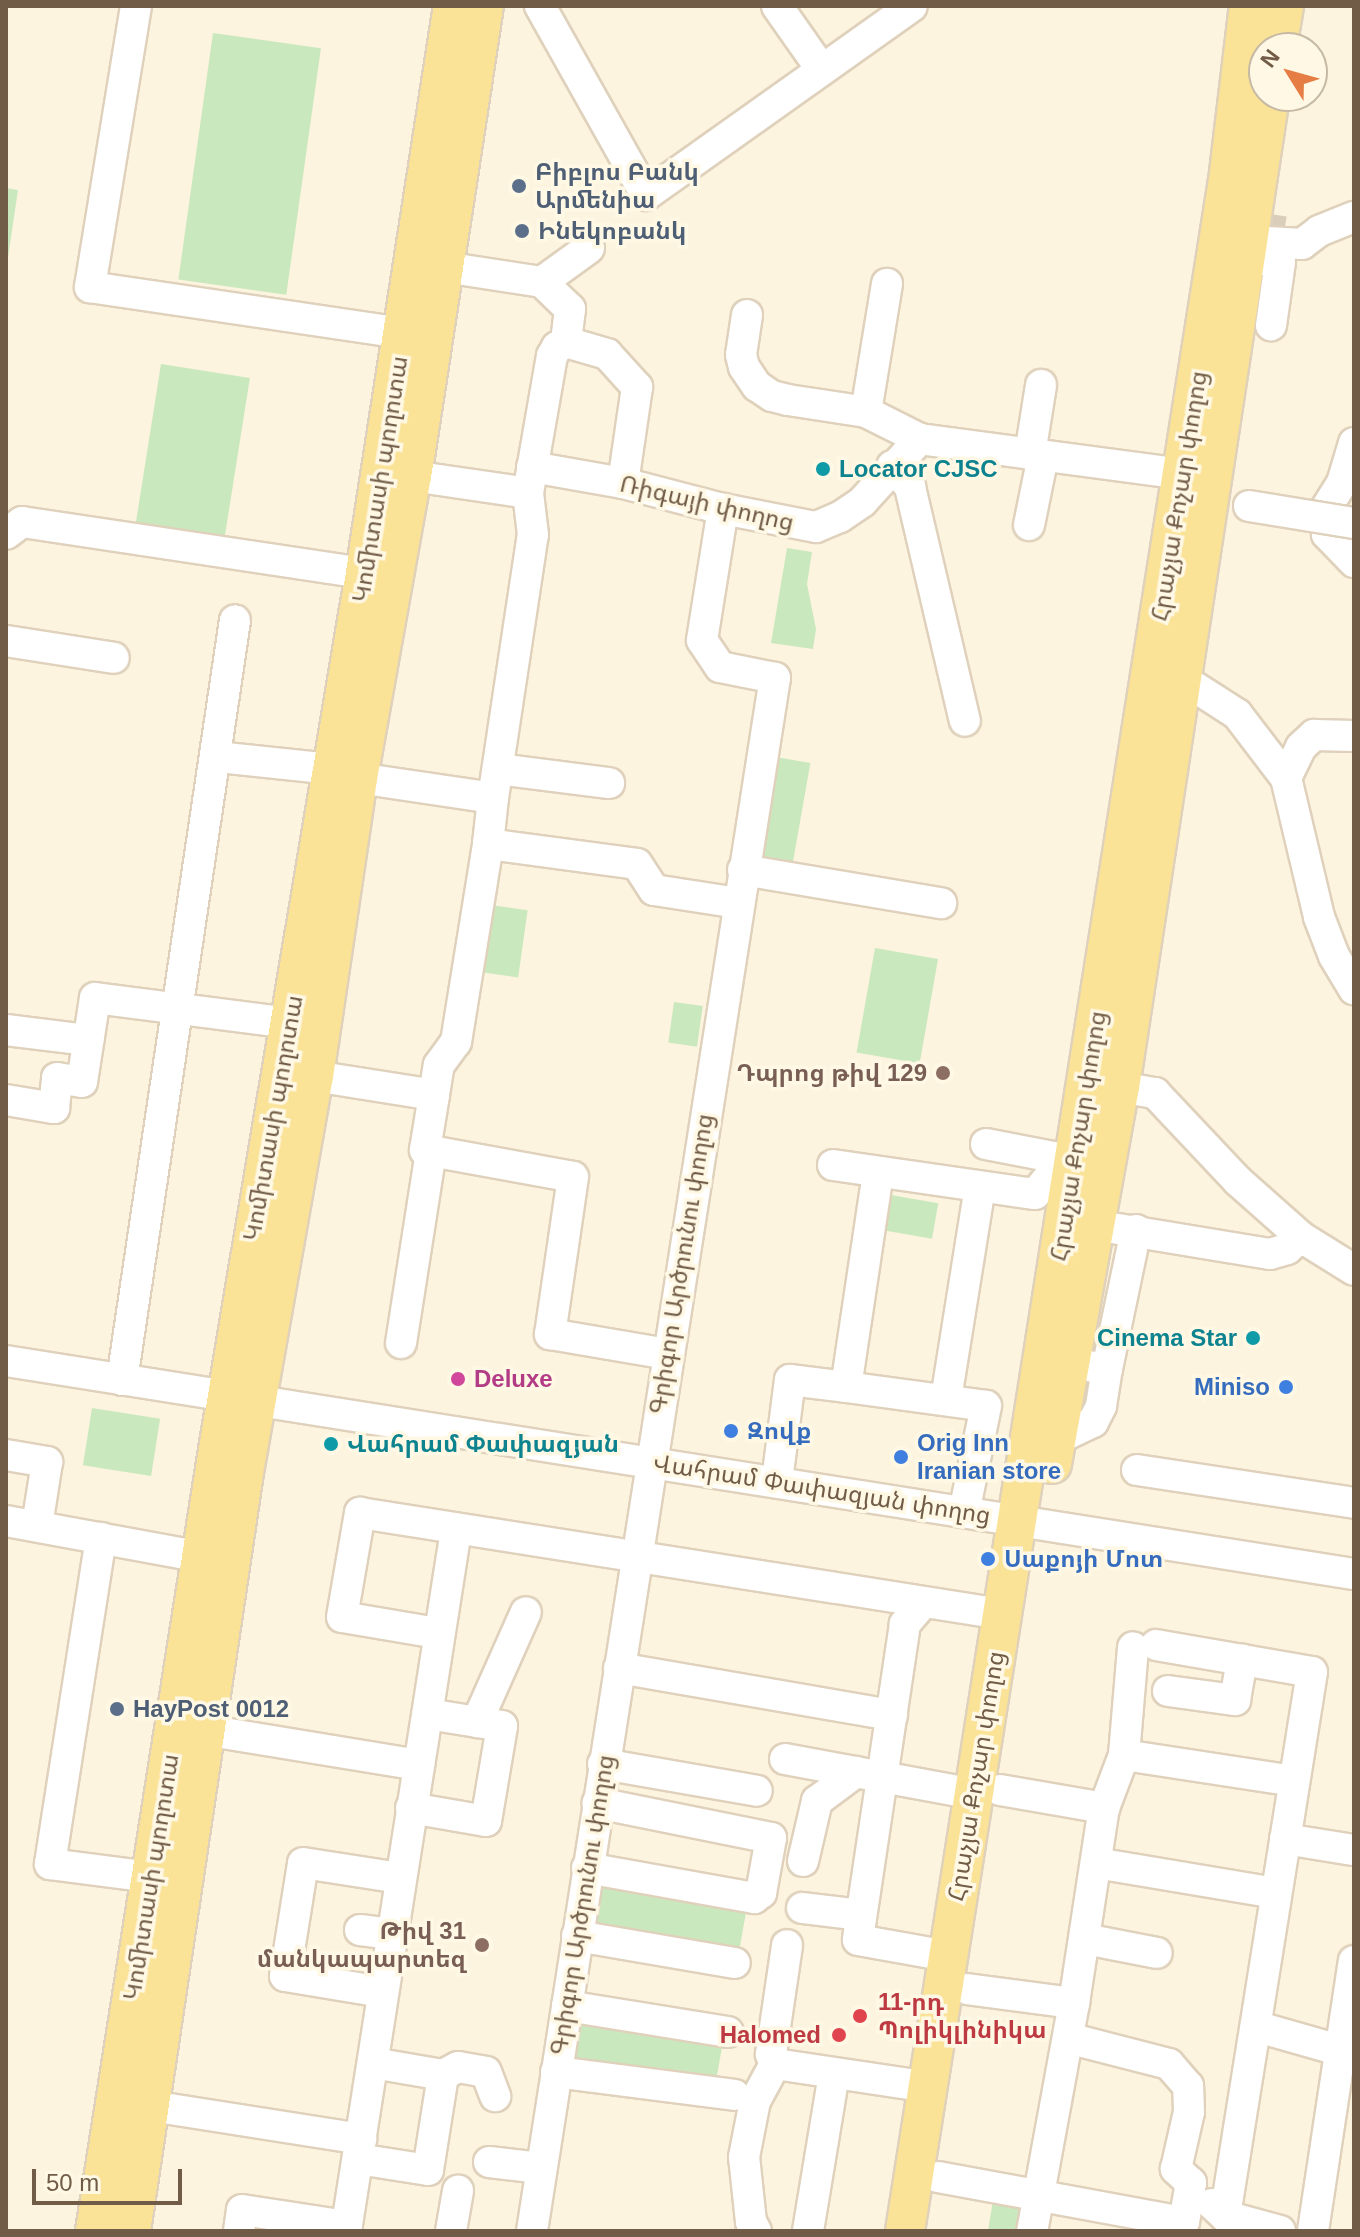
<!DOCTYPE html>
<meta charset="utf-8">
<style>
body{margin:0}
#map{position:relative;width:1360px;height:2237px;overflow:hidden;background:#fcf4df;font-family:Helvetica,"Noto Sans Armenian",sans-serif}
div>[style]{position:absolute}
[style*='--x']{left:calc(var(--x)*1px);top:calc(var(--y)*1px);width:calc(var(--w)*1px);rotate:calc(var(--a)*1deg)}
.green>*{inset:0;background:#cae8be;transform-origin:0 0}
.minor-tunnel>*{height:30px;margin-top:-15px;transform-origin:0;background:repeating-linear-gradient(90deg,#d9ceb9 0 30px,transparent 0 45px)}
.roads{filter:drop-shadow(2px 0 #dfd1bb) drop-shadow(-2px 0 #dfd1bb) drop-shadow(0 2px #dfd1bb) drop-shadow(0 -2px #dfd1bb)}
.minor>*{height:30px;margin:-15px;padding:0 15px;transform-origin:15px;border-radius:15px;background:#fff}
.major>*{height:38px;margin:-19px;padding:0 19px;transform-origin:19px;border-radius:19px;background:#fae297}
.bridges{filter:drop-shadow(2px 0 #dfd1bb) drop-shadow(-2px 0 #dfd1bb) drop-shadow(0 2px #dfd1bb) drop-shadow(0 -2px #dfd1bb)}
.minor-bridge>*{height:30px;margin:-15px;padding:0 15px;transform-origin:15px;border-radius:15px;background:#fff}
.dots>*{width:22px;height:22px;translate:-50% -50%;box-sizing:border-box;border:4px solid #fff8e4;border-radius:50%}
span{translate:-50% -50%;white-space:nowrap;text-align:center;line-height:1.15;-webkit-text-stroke:7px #fff8e4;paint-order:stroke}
.service-label{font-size:24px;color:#4e5e75;font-weight:700}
.left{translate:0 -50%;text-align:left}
.culture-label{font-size:24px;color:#0d838f;font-weight:700}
.right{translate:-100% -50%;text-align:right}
.street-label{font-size:24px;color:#715c47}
.education-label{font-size:24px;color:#785e54;font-weight:700}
.hotel-label{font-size:24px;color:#b23c85;font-weight:700}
.shop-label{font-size:24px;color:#366cbe;font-weight:700}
.health-label{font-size:24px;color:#be3a42;font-weight:700}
.frame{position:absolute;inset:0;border:8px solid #715c47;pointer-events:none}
.north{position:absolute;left:1248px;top:32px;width:80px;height:80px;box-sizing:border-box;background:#fff8e4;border:2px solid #c6baa5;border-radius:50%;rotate:307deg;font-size:22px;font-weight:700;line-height:32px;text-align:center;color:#715c47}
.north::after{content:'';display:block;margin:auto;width:28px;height:36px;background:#e57d44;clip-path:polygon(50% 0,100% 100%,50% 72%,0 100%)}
.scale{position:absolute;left:32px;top:2169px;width:150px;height:36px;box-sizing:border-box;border:4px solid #715c47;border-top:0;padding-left:10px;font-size:24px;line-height:28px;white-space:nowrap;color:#715c47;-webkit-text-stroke:6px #fff8e4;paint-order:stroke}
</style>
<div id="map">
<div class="green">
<div style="left:213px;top:33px;width:109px;height:249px;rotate:8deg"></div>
<div style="clip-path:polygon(6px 188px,18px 190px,6px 271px)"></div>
<div style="left:161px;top:364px;width:90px;height:164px;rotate:9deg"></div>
<div style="clip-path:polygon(787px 548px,812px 552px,807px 584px,816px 629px,813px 649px,771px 643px)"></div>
<div style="left:770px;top:756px;width:41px;height:110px;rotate:10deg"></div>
<div style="left:491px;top:905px;width:37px;height:68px;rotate:8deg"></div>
<div style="left:875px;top:948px;width:64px;height:106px;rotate:10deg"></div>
<div style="left:674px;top:1002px;width:29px;height:41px;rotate:8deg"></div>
<div style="left:891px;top:1195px;width:48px;height:36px;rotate:10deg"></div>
<div style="left:92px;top:1408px;width:69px;height:58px;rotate:9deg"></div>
<div style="left:596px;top:1882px;width:153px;height:52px;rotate:10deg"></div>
<div style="left:573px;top:2011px;width:153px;height:52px;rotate:10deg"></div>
<div style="clip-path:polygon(993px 2200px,1022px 2205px,1022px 2231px,988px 2231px)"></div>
</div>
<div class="minor-tunnel">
<div style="--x:1269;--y:232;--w:18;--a:-81"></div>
</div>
<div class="roads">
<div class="minor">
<div style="--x:136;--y:6;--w:285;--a:99.3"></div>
<div style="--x:90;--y:287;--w:315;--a:8.4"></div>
<div style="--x:540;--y:6;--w:217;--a:60.7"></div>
<div style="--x:646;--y:195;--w:326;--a:-35.4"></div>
<div style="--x:777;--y:6;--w:78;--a:54.9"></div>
<div style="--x:1250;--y:241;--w:52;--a:3.3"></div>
<div style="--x:1302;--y:244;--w:21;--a:-37"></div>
<div style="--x:1319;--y:231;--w:38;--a:-22"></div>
<div style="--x:1248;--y:258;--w:32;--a:7"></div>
<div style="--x:1280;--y:262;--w:64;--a:98.1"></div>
<div style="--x:444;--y:267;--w:99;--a:8.7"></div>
<div style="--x:542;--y:282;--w:58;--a:-35.9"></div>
<div style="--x:542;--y:282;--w:39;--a:44"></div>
<div style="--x:570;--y:309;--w:33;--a:97"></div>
<div style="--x:747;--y:315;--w:40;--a:98.5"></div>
<div style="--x:741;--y:355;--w:12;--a:76"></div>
<div style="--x:744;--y:367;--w:23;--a:56"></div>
<div style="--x:757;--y:386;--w:18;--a:34"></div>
<div style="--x:772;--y:396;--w:16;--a:14"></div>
<div style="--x:788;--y:400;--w:79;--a:8.7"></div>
<div style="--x:866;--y:412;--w:60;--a:26.6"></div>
<div style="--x:866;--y:412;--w:130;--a:-80.7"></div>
<div style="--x:1354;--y:443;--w:42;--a:106.7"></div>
<div style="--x:1342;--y:483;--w:31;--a:122"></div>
<div style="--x:1326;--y:509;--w:25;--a:88"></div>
<div style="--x:1327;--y:534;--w:39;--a:46"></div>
<div style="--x:1030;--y:454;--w:70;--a:-80.9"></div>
<div style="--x:892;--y:466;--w:28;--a:49"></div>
<div style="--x:910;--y:487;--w:240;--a:76.8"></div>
<div style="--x:532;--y:467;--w:92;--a:10"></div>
<div style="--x:623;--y:483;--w:103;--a:14.6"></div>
<div style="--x:723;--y:509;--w:95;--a:11"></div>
<div style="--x:816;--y:527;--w:26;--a:-23"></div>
<div style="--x:840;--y:517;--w:27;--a:-34"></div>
<div style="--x:862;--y:502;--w:86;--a:-47.4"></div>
<div style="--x:920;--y:439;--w:264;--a:7.6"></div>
<div style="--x:412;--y:476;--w:117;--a:8.3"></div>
<div style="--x:528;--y:493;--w:139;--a:-80.1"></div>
<div style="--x:552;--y:356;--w:10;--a:-61"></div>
<div style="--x:557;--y:347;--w:10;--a:-29"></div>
<div style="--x:566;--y:342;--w:43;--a:16.3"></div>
<div style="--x:607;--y:354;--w:45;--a:47.7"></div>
<div style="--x:637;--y:387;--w:97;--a:98.3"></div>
<div style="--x:1029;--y:525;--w:70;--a:-78.5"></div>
<div style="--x:6;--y:534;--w:20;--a:-37"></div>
<div style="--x:22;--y:522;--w:347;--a:8.5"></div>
<div style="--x:6;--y:641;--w:109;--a:8.9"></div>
<div style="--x:1164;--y:674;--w:21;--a:17"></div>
<div style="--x:1184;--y:680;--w:63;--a:32.7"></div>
<div style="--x:1237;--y:714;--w:81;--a:52.6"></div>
<div style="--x:1286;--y:778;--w:143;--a:76.6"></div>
<div style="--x:1319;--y:917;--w:42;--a:69"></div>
<div style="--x:1334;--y:956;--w:39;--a:59"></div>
<div style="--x:217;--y:757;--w:116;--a:6"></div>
<div style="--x:498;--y:769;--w:112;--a:7.2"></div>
<div style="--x:358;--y:778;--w:136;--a:8.4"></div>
<div style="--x:493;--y:798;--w:46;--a:96.2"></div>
<div style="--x:488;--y:844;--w:150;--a:7.6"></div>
<div style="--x:637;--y:864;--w:31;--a:57"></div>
<div style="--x:654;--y:890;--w:85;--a:8.8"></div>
<div style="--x:1286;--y:778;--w:34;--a:-64"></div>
<div style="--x:1301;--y:747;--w:18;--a:-43"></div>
<div style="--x:1314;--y:735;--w:40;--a:1.4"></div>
<div style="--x:493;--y:798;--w:266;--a:-81.4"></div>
<div style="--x:533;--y:535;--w:42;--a:-96.8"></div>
<div style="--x:743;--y:870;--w:201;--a:9.5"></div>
<div style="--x:6;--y:1030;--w:83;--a:7"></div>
<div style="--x:314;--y:1076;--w:121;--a:9"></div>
<div style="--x:434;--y:1095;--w:56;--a:99.3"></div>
<div style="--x:425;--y:1150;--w:150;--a:10.3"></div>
<div style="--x:573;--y:1177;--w:159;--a:98.3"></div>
<div style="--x:550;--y:1334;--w:119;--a:9.7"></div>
<div style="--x:1120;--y:1087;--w:36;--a:10"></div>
<div style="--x:1155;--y:1093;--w:121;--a:46.7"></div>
<div style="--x:1238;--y:1181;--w:84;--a:41.6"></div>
<div style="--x:1301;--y:1237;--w:62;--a:31.9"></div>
<div style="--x:434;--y:1095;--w:30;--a:-81"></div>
<div style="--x:439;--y:1065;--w:29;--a:-54"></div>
<div style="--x:456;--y:1042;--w:201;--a:-80.8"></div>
<div style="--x:6;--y:1100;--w:49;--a:9.5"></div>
<div style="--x:54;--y:1108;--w:30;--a:-84"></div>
<div style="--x:57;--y:1078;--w:25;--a:9"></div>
<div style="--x:82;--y:1082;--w:85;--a:-81.2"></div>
<div style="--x:95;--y:998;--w:196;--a:7.3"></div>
<div style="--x:986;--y:1144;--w:79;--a:10.9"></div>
<div style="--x:833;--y:1165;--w:204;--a:8.2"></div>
<div style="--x:1035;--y:1194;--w:45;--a:-50.4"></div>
<div style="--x:1064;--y:1159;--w:10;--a:11"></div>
<div style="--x:878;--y:1173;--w:216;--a:98.5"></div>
<div style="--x:846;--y:1387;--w:141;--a:7.7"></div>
<div style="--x:986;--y:1406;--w:108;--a:101.7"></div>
<div style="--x:1094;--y:1225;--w:178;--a:9.4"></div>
<div style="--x:1270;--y:1254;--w:18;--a:-16"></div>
<div style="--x:1287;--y:1249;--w:18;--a:-41"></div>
<div style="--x:401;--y:1343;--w:194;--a:-81.1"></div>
<div style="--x:6;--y:1361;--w:1365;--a:8.98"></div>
<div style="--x:1107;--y:1369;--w:142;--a:-78.2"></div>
<div style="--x:122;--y:1380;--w:768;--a:-81.54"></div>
<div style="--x:946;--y:1399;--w:215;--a:-80.9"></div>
<div style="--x:1055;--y:1440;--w:42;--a:-25.3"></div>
<div style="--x:1093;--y:1422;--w:18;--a:-63"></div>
<div style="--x:1101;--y:1406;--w:37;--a:-81"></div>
<div style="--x:1107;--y:1369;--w:20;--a:-171"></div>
<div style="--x:6;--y:1455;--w:42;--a:9.7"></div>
<div style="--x:47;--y:1462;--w:65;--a:98.9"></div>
<div style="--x:1137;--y:1470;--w:219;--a:8.6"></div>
<div style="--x:777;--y:1481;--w:102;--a:-82.7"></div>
<div style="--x:790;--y:1380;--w:56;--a:7.1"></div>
<div style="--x:6;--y:1521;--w:199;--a:10.4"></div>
<div style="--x:101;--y:1538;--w:330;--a:98.9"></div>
<div style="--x:50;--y:1864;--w:101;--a:7.4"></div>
<div style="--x:923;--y:1603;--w:28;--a:131"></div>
<div style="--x:905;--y:1624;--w:319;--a:98.5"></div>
<div style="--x:858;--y:1940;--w:91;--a:10.1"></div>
<div style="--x:437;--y:1633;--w:96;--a:-170.4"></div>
<div style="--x:342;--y:1617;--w:106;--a:-80.2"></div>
<div style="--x:360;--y:1513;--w:649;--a:8.95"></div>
<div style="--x:1156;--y:1645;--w:158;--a:9.8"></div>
<div style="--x:1312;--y:1672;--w:551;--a:99.09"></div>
<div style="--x:619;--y:1668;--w:277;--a:9.8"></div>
<div style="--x:1168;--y:1691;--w:68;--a:7.7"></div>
<div style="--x:1235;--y:1700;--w:41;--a:-80.1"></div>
<div style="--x:477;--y:1722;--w:120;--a:-66"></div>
<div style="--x:205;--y:1730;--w:217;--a:9.3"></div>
<div style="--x:1124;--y:1755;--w:172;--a:8.7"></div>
<div style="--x:785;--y:1759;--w:191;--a:10.5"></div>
<div style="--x:603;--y:1764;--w:156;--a:9.9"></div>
<div style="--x:1000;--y:1790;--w:106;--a:9.8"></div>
<div style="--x:411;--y:1808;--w:76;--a:9.8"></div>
<div style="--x:486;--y:1821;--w:96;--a:-80.4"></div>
<div style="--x:502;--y:1726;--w:75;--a:-170.8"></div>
<div style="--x:1285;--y:1839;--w:70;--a:9.1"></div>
<div style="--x:803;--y:1861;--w:62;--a:-76.9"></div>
<div style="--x:817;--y:1801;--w:49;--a:-36.6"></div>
<div style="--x:1096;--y:1863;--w:182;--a:9.5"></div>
<div style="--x:587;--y:1868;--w:170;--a:10.2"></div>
<div style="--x:754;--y:1898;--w:9;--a:-36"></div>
<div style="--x:761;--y:1893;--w:56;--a:-79.7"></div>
<div style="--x:771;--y:1838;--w:177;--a:-168.6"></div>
<div style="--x:802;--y:1908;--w:59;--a:6.8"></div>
<div style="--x:360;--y:1930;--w:31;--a:7"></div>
<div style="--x:577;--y:1936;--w:160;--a:9.7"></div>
<div style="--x:1085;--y:1939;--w:73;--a:11"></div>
<div style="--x:967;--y:1989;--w:108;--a:7.5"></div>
<div style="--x:1074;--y:2003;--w:232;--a:100.4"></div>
<div style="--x:382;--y:1992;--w:98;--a:-170.6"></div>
<div style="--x:285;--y:1976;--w:114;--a:-80.9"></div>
<div style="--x:303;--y:1863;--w:98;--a:8.8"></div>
<div style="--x:1074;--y:2003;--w:197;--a:-81.3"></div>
<div style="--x:1104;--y:1808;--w:57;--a:-69.3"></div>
<div style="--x:1124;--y:1755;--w:108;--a:-85.2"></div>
<div style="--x:567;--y:2006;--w:163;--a:9.2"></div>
<div style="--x:1258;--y:2027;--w:84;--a:15.9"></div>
<div style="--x:775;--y:2064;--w:11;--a:-112"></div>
<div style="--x:771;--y:2054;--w:110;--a:-81.6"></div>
<div style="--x:556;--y:2072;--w:180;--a:7.3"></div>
<div style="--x:443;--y:2075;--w:17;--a:-28"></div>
<div style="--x:458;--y:2067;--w:28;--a:10"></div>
<div style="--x:486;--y:2072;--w:26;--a:69"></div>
<div style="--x:151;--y:2106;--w:213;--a:8.9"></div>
<div style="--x:358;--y:2159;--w:71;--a:8.9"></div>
<div style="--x:428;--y:2170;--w:96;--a:-81"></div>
<div style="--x:443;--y:2075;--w:71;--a:-170.3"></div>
<div style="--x:489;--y:2162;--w:52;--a:6.6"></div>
<div style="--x:938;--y:2177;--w:250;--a:10.4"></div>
<div style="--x:1184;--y:2222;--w:40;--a:-80"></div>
<div style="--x:1191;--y:2183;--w:21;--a:-137"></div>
<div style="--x:1176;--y:2169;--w:58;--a:-77.2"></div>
<div style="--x:1189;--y:2112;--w:26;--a:-92"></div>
<div style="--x:1188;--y:2086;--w:29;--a:-131"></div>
<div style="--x:1169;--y:2064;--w:104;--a:-165.6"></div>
<div style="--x:1212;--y:2204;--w:18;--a:43"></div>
<div style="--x:1225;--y:2216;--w:57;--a:15.3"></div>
<div style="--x:239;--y:2231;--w:21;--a:-82"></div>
<div style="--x:242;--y:2210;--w:106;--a:8.7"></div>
<div style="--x:346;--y:2231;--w:710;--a:-81.08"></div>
<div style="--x:451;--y:2231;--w:41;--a:-80.1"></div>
<div style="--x:532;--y:2231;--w:1572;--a:-81.11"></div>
<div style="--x:775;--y:678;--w:56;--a:-168.7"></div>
<div style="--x:720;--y:667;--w:32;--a:-124"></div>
<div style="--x:702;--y:640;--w:133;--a:-80.9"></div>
<div style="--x:756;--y:2231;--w:10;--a:-119"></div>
<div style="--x:751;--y:2222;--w:65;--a:-96.1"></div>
<div style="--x:744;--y:2157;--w:57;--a:-78.9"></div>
<div style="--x:755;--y:2101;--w:42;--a:-61.6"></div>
<div style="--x:775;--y:2064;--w:155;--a:8.5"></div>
<div style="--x:808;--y:2231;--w:159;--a:-80.6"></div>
<div style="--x:1313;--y:2231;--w:273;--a:-81.4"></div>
</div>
<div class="major">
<div style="--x:1277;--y:48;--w:43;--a:-80.5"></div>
<div style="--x:1052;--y:1464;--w:383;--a:-79.8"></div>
<div style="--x:1120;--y:1087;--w:1002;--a:-81.39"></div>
<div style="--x:95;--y:2231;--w:797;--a:-81.05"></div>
<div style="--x:219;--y:1444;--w:883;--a:-80.48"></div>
<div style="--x:365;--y:573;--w:574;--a:-81.18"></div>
<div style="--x:131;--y:2231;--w:767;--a:-81.53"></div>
<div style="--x:244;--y:1472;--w:402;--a:-80"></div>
<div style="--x:314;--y:1076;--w:301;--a:-81.6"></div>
<div style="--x:358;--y:778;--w:307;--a:-79.9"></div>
<div style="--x:412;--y:476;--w:475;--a:-81.3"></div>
<div style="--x:905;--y:2231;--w:2075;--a:-81.05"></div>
<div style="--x:1228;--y:181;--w:176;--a:-83.2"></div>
</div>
</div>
<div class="bridges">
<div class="minor-bridge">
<div style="--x:1249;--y:506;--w:106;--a:9.2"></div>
</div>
</div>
<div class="dots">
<div style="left:519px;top:186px;background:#5c6f8a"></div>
<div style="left:522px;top:231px;background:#5c6f8a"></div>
<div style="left:823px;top:469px;background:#0f9aa8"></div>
<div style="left:943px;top:1073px;background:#8d6e63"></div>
<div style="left:1253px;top:1338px;background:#0f9aa8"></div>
<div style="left:458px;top:1379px;background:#d1479c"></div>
<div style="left:1286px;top:1387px;background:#3f7fe0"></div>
<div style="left:731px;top:1431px;background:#3f7fe0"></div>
<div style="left:331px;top:1444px;background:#0f9aa8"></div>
<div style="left:901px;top:1457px;background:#3f7fe0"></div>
<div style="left:988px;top:1559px;background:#3f7fe0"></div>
<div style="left:117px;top:1709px;background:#5c6f8a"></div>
<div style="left:482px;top:1945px;background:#8d6e63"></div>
<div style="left:860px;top:2016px;background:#e0444e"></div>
<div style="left:839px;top:2035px;background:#e0444e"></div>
</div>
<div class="service-label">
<span class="left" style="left:535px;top:186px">Բիբլոս Բանկ<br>Արմենիա</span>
<span class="left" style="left:538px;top:231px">Ինեկոբանկ</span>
<span class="left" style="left:133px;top:1709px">HayPost 0012</span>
</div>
<div class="culture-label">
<span class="left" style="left:839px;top:469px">Locator CJSC</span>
<span class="right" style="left:1237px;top:1338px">Cinema Star</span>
<span class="left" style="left:347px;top:1444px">Վահրամ Փափազյան</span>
</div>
<div class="street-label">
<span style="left:380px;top:479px;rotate:-81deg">Կոմիտասի պողոտա</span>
<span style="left:1179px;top:496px;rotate:-81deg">Հրաչյա Քոչար փողոց</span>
<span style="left:707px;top:503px;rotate:13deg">Ռիգայի փողոց</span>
<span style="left:273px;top:1118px;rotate:-80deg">Կոմիտասի պողոտա</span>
<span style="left:1078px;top:1136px;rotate:-81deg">Հրաչյա Քոչար փողոց</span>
<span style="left:681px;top:1264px;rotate:-81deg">Գրիգոր Արծրունու փողոց</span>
<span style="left:822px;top:1489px;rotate:9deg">Վահրամ Փափազյան փողոց</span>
<span style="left:976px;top:1776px;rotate:-81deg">Հրաչյա Քոչար փողոց</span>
<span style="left:151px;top:1877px;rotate:-81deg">Կոմիտասի պողոտա</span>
<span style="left:582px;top:1905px;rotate:-81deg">Գրիգոր Արծրունու փողոց</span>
</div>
<div class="education-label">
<span class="right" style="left:927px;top:1073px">Դպրոց թիվ 129</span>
<span class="right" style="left:466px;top:1945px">Թիվ 31<br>մանկապարտեզ</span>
</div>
<div class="hotel-label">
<span class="left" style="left:474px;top:1379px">Deluxe</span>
</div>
<div class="shop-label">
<span class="right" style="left:1270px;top:1387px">Miniso</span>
<span class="left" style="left:747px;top:1431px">Զովք</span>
<span class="left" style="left:917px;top:1457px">Orig Inn<br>Iranian store</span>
<span class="left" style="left:1004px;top:1559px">Սաքոյի Մոտ</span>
</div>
<div class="health-label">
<span class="left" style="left:878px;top:2016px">11-րդ<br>Պոլիկլինիկա</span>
<span class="right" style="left:821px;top:2035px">Halomed</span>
</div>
<div class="frame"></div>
<div class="north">N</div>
<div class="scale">50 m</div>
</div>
